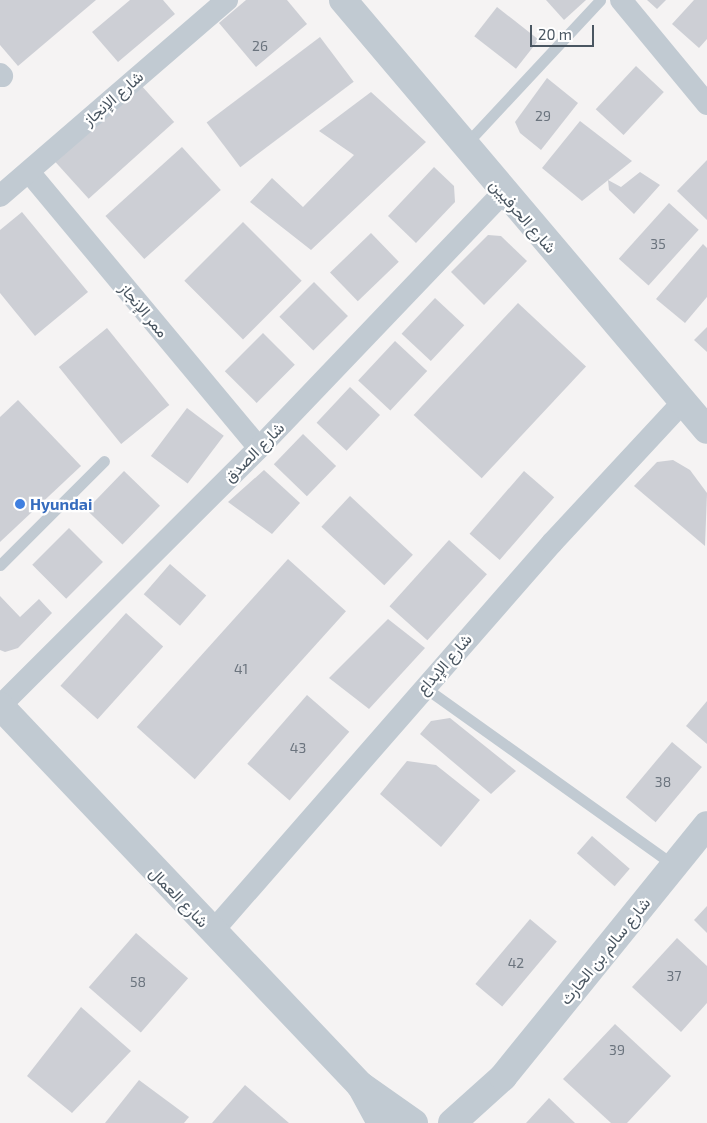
<!DOCTYPE html>
<meta charset="utf-8">
<style>
body{margin:0}
#map{position:relative;width:707px;height:1123px;overflow:hidden;background:#f5f3f3;font-family:"Exo 2",Vazirmatn,sans-serif}
div>[style]{position:absolute}
[style*='--x']{left:calc(var(--x)*1px);top:calc(var(--y)*1px);width:calc(var(--w)*1px);rotate:calc(var(--a)*1deg)}
.building>*{inset:0;background:#cdcfd5;transform-origin:0 0}
.service>*{height:11px;margin:-5.5px;padding:0 5.5px;transform-origin:5.5px;border-radius:5.5px;background:#c1cad2}
.minor>*{height:22px;margin:-11px;padding:0 11px;transform-origin:11px;border-radius:11px;background:#c1cad2}
.tertiary>*{height:28px;margin:-14px;padding:0 14px;transform-origin:14px;border-radius:14px;background:#c1cad2}
.dots>*{width:14px;height:14px;translate:-50% -50%;box-sizing:border-box;border:2px solid #fff;border-radius:50%}
span{translate:-50% -50%;white-space:nowrap;text-align:center;line-height:1.15;-webkit-text-stroke:4.5px #fff;paint-order:stroke}
.number-label{font-size:14px;color:#6b747e}
.number-label span{-webkit-text-stroke-width:0}
.street-label{font-size:16px;color:#4a5661}
.shop-label{font-size:16px;color:#366cbe;font-weight:700}
.left{translate:0 -50%;text-align:left}
.scale{position:absolute;left:530px;top:25px;width:64px;height:22px;box-sizing:border-box;border:2px solid #4a5661;border-top:0;padding-left:6px;font-size:15px;line-height:18px;white-space:nowrap;color:#4a5661;-webkit-text-stroke:4px #fff;paint-order:stroke}
</style>
<div id="map">
<div class="building">
<div style="clip-path:polygon(0 0,96px 0,18px 66px,0 45px)"></div>
<div style="clip-path:polygon(130px 0,163px 0,175px 14px,118px 62px,92px 32px)"></div>
<div style="clip-path:polygon(246px 0,287px 0,307px 24px,256px 67px,219px 23px)"></div>
<div style="clip-path:polygon(546px 0,586px 0,564px 20px)"></div>
<div style="clip-path:polygon(647px 0,666px 0,657px 9px)"></div>
<div style="clip-path:polygon(694px 0,707px 0,707px 39px,699px 48px,672px 24px)"></div>
<div style="left:497px;top:7px;width:53px;height:37px;rotate:38deg"></div>
<div style="left:320px;top:37px;width:56px;height:142px;rotate:53deg"></div>
<div style="left:636px;top:66px;width:38px;height:59px;rotate:43deg"></div>
<div style="clip-path:polygon(547px 78px,578px 103px,541px 150px,520px 133px,515px 122px)"></div>
<div style="left:140px;top:84px;width:51px;height:115px;rotate:48deg"></div>
<div style="clip-path:polygon(371px 92px,426px 142px,311px 250px,250px 202px,272px 178px,303px 207px,354px 155px,319px 131px)"></div>
<div style="clip-path:polygon(580px 121px,632px 161px,582px 201px,542px 168px)"></div>
<div style="left:182px;top:147px;width:58px;height:103px;rotate:48deg"></div>
<div style="clip-path:polygon(707px 160px,707px 220px,677px 191px)"></div>
<div style="clip-path:polygon(434px 167px,454px 186px,455px 202px,416px 243px,388px 216px)"></div>
<div style="clip-path:polygon(640px 172px,660px 185px,634px 214px,609px 190px,608px 180px,621px 187px)"></div>
<div style="left:669px;top:203px;width:40px;height:75px;rotate:42deg"></div>
<div style="clip-path:polygon(22px 212px,88px 292px,35px 336px,0 293px,0 230px)"></div>
<div style="left:243px;top:222px;width:83px;height:83px;rotate:45deg"></div>
<div style="left:371px;top:233px;width:40px;height:57px;rotate:46deg"></div>
<div style="clip-path:polygon(488px 235px,501px 236px,527px 261px,484px 305px,451px 272px)"></div>
<div style="clip-path:polygon(703px 244px,707px 248px,707px 297px,685px 323px,656px 299px)"></div>
<div style="left:314px;top:282px;width:48px;height:49px;rotate:45deg"></div>
<div style="left:435px;top:298px;width:40px;height:49px;rotate:43deg"></div>
<div style="left:518px;top:303px;width:93px;height:153px;rotate:43deg"></div>
<div style="clip-path:polygon(707px 327px,707px 352px,694px 340px)"></div>
<div style="left:107px;top:328px;width:99px;height:62px;rotate:51deg"></div>
<div style="left:263px;top:333px;width:45px;height:54px;rotate:45deg"></div>
<div style="left:395px;top:341px;width:44px;height:54px;rotate:43deg"></div>
<div style="left:350px;top:387px;width:41px;height:49px;rotate:43deg"></div>
<div style="clip-path:polygon(18px 400px,81px 466px,0 542px,0 417px)"></div>
<div style="left:187px;top:408px;width:46px;height:60px;rotate:37deg"></div>
<div style="left:303px;top:434px;width:46px;height:42px;rotate:44deg"></div>
<div style="clip-path:polygon(673px 460px,690px 470px,707px 493px,705px 546px,634px 486px,657px 462px)"></div>
<div style="clip-path:polygon(264px 470px,300px 503px,272px 534px,228px 502px)"></div>
<div style="left:124px;top:471px;width:50px;height:54px;rotate:44deg"></div>
<div style="left:524px;top:471px;width:40px;height:83px;rotate:41deg"></div>
<div style="left:350px;top:496px;width:86px;height:42px;rotate:43deg"></div>
<div style="left:69px;top:528px;width:48px;height:52px;rotate:45deg"></div>
<div style="left:449px;top:540px;width:51px;height:89px;rotate:42deg"></div>
<div style="left:288px;top:559px;width:78px;height:226px;rotate:42deg"></div>
<div style="left:170px;top:564px;width:48px;height:40px;rotate:41deg"></div>
<div style="clip-path:polygon(0 596px,20px 617px,39px 599px,52px 613px,18px 648px,5px 652px,0 650px)"></div>
<div style="left:126px;top:613px;width:50px;height:98px;rotate:42deg"></div>
<div style="clip-path:polygon(388px 619px,425px 648px,369px 709px,329px 678px)"></div>
<div style="left:307px;top:695px;width:56px;height:91px;rotate:41deg"></div>
<div style="clip-path:polygon(707px 701px,707px 744px,686px 726px)"></div>
<div style="clip-path:polygon(450px 718px,516px 771px,491px 794px,420px 734px,431px 721px)"></div>
<div style="left:672px;top:742px;width:39px;height:72px;rotate:40deg"></div>
<div style="clip-path:polygon(407px 761px,436px 765px,480px 800px,441px 847px,380px 794px)"></div>
<div style="left:592px;top:836px;width:50px;height:23px;rotate:41deg"></div>
<div style="clip-path:polygon(707px 906px,707px 933px,694px 920px)"></div>
<div style="left:530px;top:919px;width:35px;height:85px;rotate:40deg"></div>
<div style="left:136px;top:933px;width:69px;height:72px;rotate:41deg"></div>
<div style="clip-path:polygon(677px 938px,707px 966px,707px 1003px,681px 1032px,632px 987px)"></div>
<div style="clip-path:polygon(81px 1007px,131px 1051px,72px 1113px,27px 1076px)"></div>
<div style="clip-path:polygon(615px 1024px,671px 1076px,627px 1123px,611px 1123px,563px 1079px)"></div>
<div style="clip-path:polygon(139px 1080px,189px 1117px,184px 1123px,105px 1123px)"></div>
<div style="clip-path:polygon(245px 1085px,289px 1123px,212px 1123px)"></div>
<div style="clip-path:polygon(549px 1098px,575px 1123px,526px 1123px)"></div>
</div>
<div class="service">
<div style="--x:465;--y:145;--w:198;--a:-47"></div>
<div style="--x:0;--y:565;--w:147;--a:-45"></div>
<div style="--x:424;--y:687;--w:307;--a:35.5"></div>
</div>
<div class="minor">
<div style="--x:621;--y:0;--w:135;--a:50.4"></div>
<div style="--x:0;--y:74;--w:3;--a:45"></div>
<div style="--x:29;--y:172;--w:359;--a:50.2"></div>
<div style="--x:0;--y:196;--w:300;--a:-40.8"></div>
<div style="--x:0;--y:706;--w:366;--a:-44.9"></div>
<div style="--x:259;--y:448;--w:353;--a:-46.3"></div>
<div style="--x:212;--y:932;--w:517;--a:-48.85"></div>
<div style="--x:552;--y:543;--w:192;--a:-47.1"></div>
</div>
<div class="tertiary">
<div style="--x:343;--y:0;--w:563;--a:49.75"></div>
<div style="--x:0;--y:706;--w:523;--a:46.47"></div>
<div style="--x:360;--y:1085;--w:66;--a:35.1"></div>
<div style="--x:361;--y:1086;--w:42;--a:61.6"></div>
<div style="--x:452;--y:1123;--w:69;--a:-42"></div>
<div style="--x:503;--y:1077;--w:324;--a:-51"></div>
</div>
<div class="dots">
<div style="left:20px;top:504px;background:#3f7fe0"></div>
</div>
<div class="number-label">
<span style="left:260px;top:46px">26</span>
<span style="left:543px;top:116px">29</span>
<span style="left:658px;top:244px">35</span>
<span style="left:241px;top:669px">41</span>
<span style="left:298px;top:748px">43</span>
<span style="left:663px;top:782px">38</span>
<span style="left:516px;top:963px">42</span>
<span style="left:674px;top:976px">37</span>
<span style="left:138px;top:982px">58</span>
<span style="left:617px;top:1050px">39</span>
</div>
<div class="street-label">
<span style="left:113px;top:98px;rotate:-41deg">شارع الإنجاز</span>
<span style="left:523px;top:216px;rotate:49deg">شارع الحرفيين</span>
<span style="left:144px;top:310px;rotate:50deg">ممر الإنجاز</span>
<span style="left:254px;top:452px;rotate:-45deg">شارع الصدق</span>
<span style="left:444px;top:664px;rotate:-49deg">شارع الإبداع</span>
<span style="left:179px;top:897px;rotate:46deg">شارع العمال</span>
<span style="left:605px;top:951px;rotate:-51deg">شارع سالم بن الحارث</span>
</div>
<div class="shop-label">
<span class="left" style="left:30px;top:504px">Hyundai</span>
</div>
<div class="scale">20 m</div>
</div>
